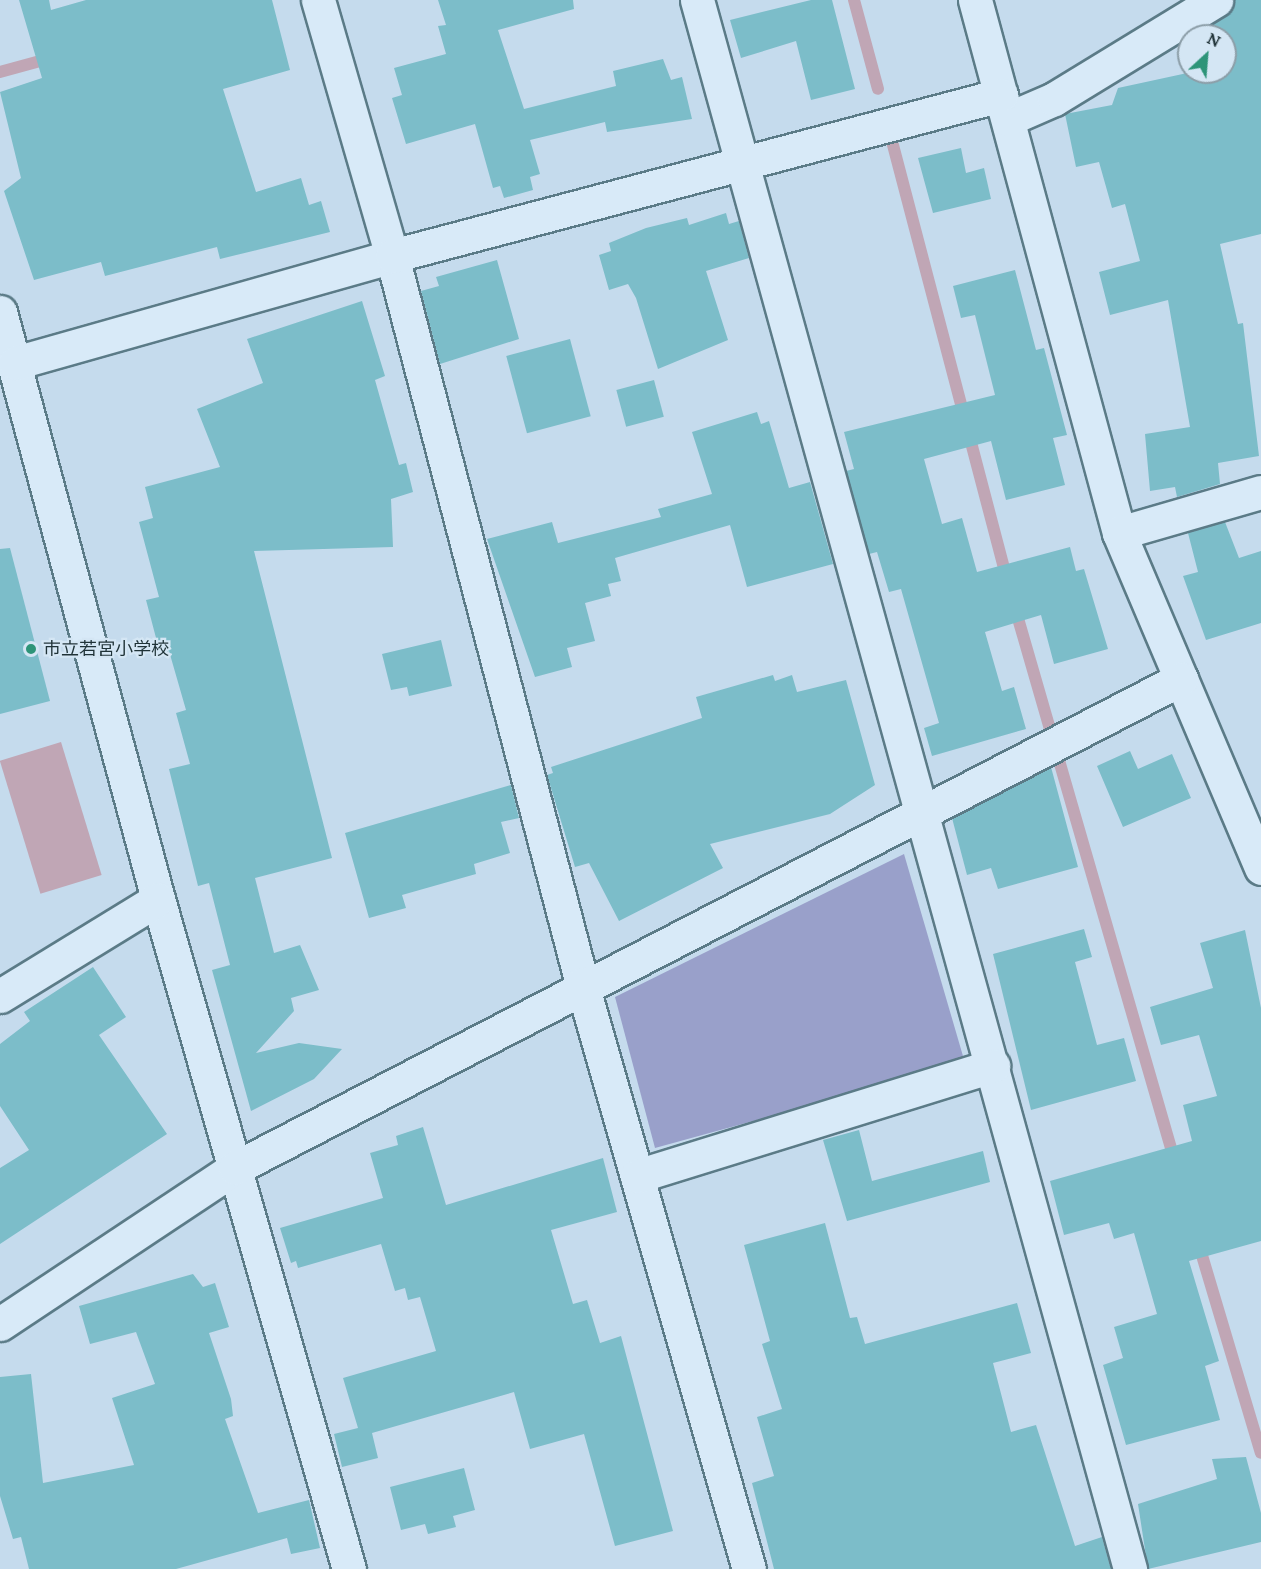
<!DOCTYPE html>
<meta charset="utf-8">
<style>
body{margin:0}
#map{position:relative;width:1261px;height:1569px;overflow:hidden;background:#c5dbed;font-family:Lora,"Noto Sans JP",serif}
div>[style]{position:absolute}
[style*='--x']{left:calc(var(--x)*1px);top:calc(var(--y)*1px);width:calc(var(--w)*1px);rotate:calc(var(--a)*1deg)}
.green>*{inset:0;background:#99a0ca}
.water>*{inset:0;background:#c0a6b5;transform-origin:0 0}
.stream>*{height:12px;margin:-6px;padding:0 6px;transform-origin:6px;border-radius:6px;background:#c0a6b5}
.building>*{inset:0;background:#7cbdc9;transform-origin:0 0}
.roads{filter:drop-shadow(2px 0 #5b7b87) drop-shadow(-2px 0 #5b7b87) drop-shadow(0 2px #5b7b87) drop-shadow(0 -2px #5b7b87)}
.minor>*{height:33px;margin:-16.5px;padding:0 16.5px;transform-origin:16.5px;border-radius:16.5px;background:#d8eaf8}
.dots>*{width:16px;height:16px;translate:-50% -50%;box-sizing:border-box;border:3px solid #d4e6f4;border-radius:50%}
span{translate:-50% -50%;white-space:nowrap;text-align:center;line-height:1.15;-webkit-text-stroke:4.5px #d4e6f4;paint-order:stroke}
.poi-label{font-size:18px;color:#1f3237}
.left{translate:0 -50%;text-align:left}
.north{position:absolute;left:1177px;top:24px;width:60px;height:60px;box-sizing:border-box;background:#d4e6f4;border:2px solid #8c9ea8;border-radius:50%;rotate:26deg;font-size:16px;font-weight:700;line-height:24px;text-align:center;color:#1f3237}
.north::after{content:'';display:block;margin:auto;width:21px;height:27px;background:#2d9478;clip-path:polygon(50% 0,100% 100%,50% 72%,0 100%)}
</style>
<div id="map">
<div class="green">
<div style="clip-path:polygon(904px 854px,965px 1063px,655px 1148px,615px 997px)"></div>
</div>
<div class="water">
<div style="left:61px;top:742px;width:139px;height:64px;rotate:73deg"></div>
</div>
<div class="stream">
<div style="--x:854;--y:0;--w:92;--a:74.9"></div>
<div style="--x:0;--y:72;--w:53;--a:-15.4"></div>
<div style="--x:893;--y:145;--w:449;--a:75.3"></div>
<div style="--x:1015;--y:608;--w:577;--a:73.89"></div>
<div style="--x:1198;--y:1242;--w:220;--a:73.4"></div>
</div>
<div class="building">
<div style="clip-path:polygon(19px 0,49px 0,51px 10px,86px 0,272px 0,290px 70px,223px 89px,256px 192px,301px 178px,309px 205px,321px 201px,330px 232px,220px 259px,217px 247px,105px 276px,101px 262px,34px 280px,4px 191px,21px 178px,0 92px,42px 78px)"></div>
<div style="clip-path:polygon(438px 0,573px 0,574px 9px,498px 30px,524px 109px,616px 86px,613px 71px,663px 59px,671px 80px,682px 77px,692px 119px,607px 132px,605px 122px,530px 140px,540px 174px,530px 177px,533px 190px,504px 198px,500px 186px,493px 188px,475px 124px,406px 144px,392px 98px,402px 95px,394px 68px,446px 54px,438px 26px,446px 25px)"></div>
<div style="clip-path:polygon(811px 0,832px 0,855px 89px,811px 100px,796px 41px,741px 58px,730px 20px)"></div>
<div style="clip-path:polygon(1235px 0,1261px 0,1261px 234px,1220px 244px,1238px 324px,1243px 323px,1259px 456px,1218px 463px,1220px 484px,1177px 497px,1175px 487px,1150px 491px,1145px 434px,1190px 427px,1168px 300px,1110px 315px,1099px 272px,1140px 261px,1125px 204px,1112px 208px,1099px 162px,1076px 167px,1065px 114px,1112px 105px,1118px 88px,1192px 72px,1225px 72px,1225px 36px,1199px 33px,1226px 16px)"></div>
<div style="clip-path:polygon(961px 148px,966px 173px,984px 168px,991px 199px,933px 213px,918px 158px)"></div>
<div style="clip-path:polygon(726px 213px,729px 224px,739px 221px,749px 258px,706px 271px,728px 340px,658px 369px,636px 298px,628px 284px,609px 290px,599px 255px,611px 251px,609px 243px,646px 228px,687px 218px,689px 225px)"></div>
<div style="clip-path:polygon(497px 260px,519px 339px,440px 364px,421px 291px,439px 286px,436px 277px)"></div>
<div style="clip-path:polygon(1015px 270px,1036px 350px,1044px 348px,1067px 435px,1053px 438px,1065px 485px,1006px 500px,991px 441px,924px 459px,942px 524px,962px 518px,977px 572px,1070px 547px,1076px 571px,1084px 569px,1108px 649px,1054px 664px,1041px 615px,985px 632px,1002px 691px,1014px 687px,1026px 729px,932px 756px,924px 728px,939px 723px,901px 589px,889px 592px,877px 552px,869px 554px,846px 471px,854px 469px,844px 432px,995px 395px,975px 315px,961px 318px,953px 286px)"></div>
<div style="clip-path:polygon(362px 301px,385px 376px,375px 380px,399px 465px,406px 463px,413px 492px,391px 499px,393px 547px,254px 551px,332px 858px,255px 878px,274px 953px,300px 945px,319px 990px,291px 998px,294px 1011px,256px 1053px,299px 1043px,342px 1049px,314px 1079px,251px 1111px,212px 970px,230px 965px,209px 883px,198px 886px,169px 769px,190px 764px,176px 713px,186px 710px,169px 651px,160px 653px,146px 600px,159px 597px,139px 522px,153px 518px,145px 487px,220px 467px,197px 409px,263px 383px,247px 339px)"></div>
<div style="left:570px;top:339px;width:80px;height:66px;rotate:75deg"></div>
<div style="left:654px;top:380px;width:38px;height:39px;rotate:75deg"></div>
<div style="clip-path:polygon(757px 412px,761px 424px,769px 421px,789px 488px,810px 482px,833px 564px,747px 587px,730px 525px,615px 558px,621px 581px,608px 584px,611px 596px,585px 603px,595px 641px,567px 648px,572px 667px,535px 677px,487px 539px,552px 522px,558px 543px,661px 517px,658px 509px,712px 494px,692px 432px)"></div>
<div style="clip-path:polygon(1225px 522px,1239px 558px,1261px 551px,1261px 623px,1206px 640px,1183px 576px,1198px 572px,1188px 533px)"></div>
<div style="clip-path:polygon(10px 548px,50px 701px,0 714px,0 549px)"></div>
<div style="clip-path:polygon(441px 640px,452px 686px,409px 696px,407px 687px,391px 690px,382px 654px)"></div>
<div style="clip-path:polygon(773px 675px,775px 681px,792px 675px,797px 692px,846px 680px,875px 785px,830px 814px,710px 844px,723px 868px,619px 921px,589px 863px,575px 867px,547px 775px,553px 773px,551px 767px,702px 718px,696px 697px)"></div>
<div style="clip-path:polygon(1130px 751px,1138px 769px,1172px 754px,1191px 798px,1123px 827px,1097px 766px)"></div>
<div style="clip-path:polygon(1051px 767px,1078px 867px,998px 889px,991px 868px,967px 875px,952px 818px)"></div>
<div style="clip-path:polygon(511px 785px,519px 818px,501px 822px,510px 853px,474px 864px,476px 874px,402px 895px,406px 908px,369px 918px,345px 833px)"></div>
<div style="clip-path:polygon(1084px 929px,1092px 957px,1075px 962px,1097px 1045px,1124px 1038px,1136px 1081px,1031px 1110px,993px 954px)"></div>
<div style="clip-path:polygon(1245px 930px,1261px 1008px,1261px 1241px,1189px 1261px,1219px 1361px,1205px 1366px,1220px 1420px,1126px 1445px,1103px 1365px,1123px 1358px,1114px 1327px,1157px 1314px,1134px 1233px,1114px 1239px,1109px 1223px,1064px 1235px,1050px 1181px,1192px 1141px,1183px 1105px,1217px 1096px,1199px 1035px,1161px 1045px,1150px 1007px,1213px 988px,1200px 943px)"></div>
<div style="clip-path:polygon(93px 967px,126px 1017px,99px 1035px,167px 1134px,0 1244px,0 1168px,29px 1150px,0 1106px,0 1044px,30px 1021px,24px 1012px)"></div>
<div style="clip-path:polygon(423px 1127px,446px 1205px,603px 1158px,617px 1212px,551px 1230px,573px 1304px,587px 1300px,600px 1343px,621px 1336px,673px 1531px,615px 1546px,584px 1434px,530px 1449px,514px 1392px,372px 1433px,378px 1458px,342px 1467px,334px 1434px,358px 1428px,343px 1378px,436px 1351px,420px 1297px,408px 1300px,405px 1288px,395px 1291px,381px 1244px,298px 1268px,296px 1261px,291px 1263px,280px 1228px,383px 1198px,370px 1153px,398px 1145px,396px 1136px)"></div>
<div style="clip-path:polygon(859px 1130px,872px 1181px,983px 1151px,990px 1182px,847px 1221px,823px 1140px)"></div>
<div style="clip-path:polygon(825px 1223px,850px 1318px,857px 1317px,865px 1344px,1017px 1303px,1031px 1353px,993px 1363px,1011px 1432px,1036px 1425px,1075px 1546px,1102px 1537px,1111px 1569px,774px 1569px,752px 1483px,774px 1476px,757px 1417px,782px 1409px,762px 1344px,770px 1341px,744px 1245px)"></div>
<div style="clip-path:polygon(193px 1274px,203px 1287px,215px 1283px,229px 1327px,209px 1333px,231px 1399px,233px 1416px,225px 1419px,258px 1513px,309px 1500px,320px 1548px,291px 1554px,287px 1538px,176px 1569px,29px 1569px,21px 1537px,13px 1539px,0 1496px,0 1377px,31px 1374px,43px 1483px,134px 1465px,112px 1398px,155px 1384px,136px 1332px,90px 1344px,79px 1306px)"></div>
<div style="clip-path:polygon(1246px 1457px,1261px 1513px,1261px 1542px,1148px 1569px,1138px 1504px,1217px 1479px,1212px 1459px)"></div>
<div style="clip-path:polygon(464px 1468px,475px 1510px,453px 1516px,456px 1527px,428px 1534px,425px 1524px,401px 1530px,390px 1487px)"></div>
</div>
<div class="roads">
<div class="minor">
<div style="--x:318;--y:0;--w:266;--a:73.9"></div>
<div style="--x:392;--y:256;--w:752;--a:75.37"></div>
<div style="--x:582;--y:984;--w:608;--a:74.07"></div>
<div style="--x:697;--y:0;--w:1628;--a:74.57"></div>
<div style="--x:975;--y:0;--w:552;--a:74.88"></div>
<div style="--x:1119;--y:533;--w:364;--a:67"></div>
<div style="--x:1008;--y:119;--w:50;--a:-23.5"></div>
<div style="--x:1054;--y:99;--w:190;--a:-31.4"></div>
<div style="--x:0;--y:312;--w:608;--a:74.94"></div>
<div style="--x:158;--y:899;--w:697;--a:74.09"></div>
<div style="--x:15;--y:363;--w:392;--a:-15.8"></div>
<div style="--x:392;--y:256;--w:630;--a:-14.81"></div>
<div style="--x:1119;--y:533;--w:148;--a:-16.1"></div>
<div style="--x:0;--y:996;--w:185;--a:-31.5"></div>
<div style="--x:637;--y:1176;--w:373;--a:-17.2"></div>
<div style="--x:0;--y:1324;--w:282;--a:-33.6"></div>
<div style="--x:235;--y:1168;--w:1065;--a:-27.34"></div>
</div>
</div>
<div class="dots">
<div style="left:31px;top:649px;background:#2d9478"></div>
</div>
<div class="poi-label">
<span class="left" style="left:43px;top:649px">市立若宮小学校</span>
</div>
<div class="north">N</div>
</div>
